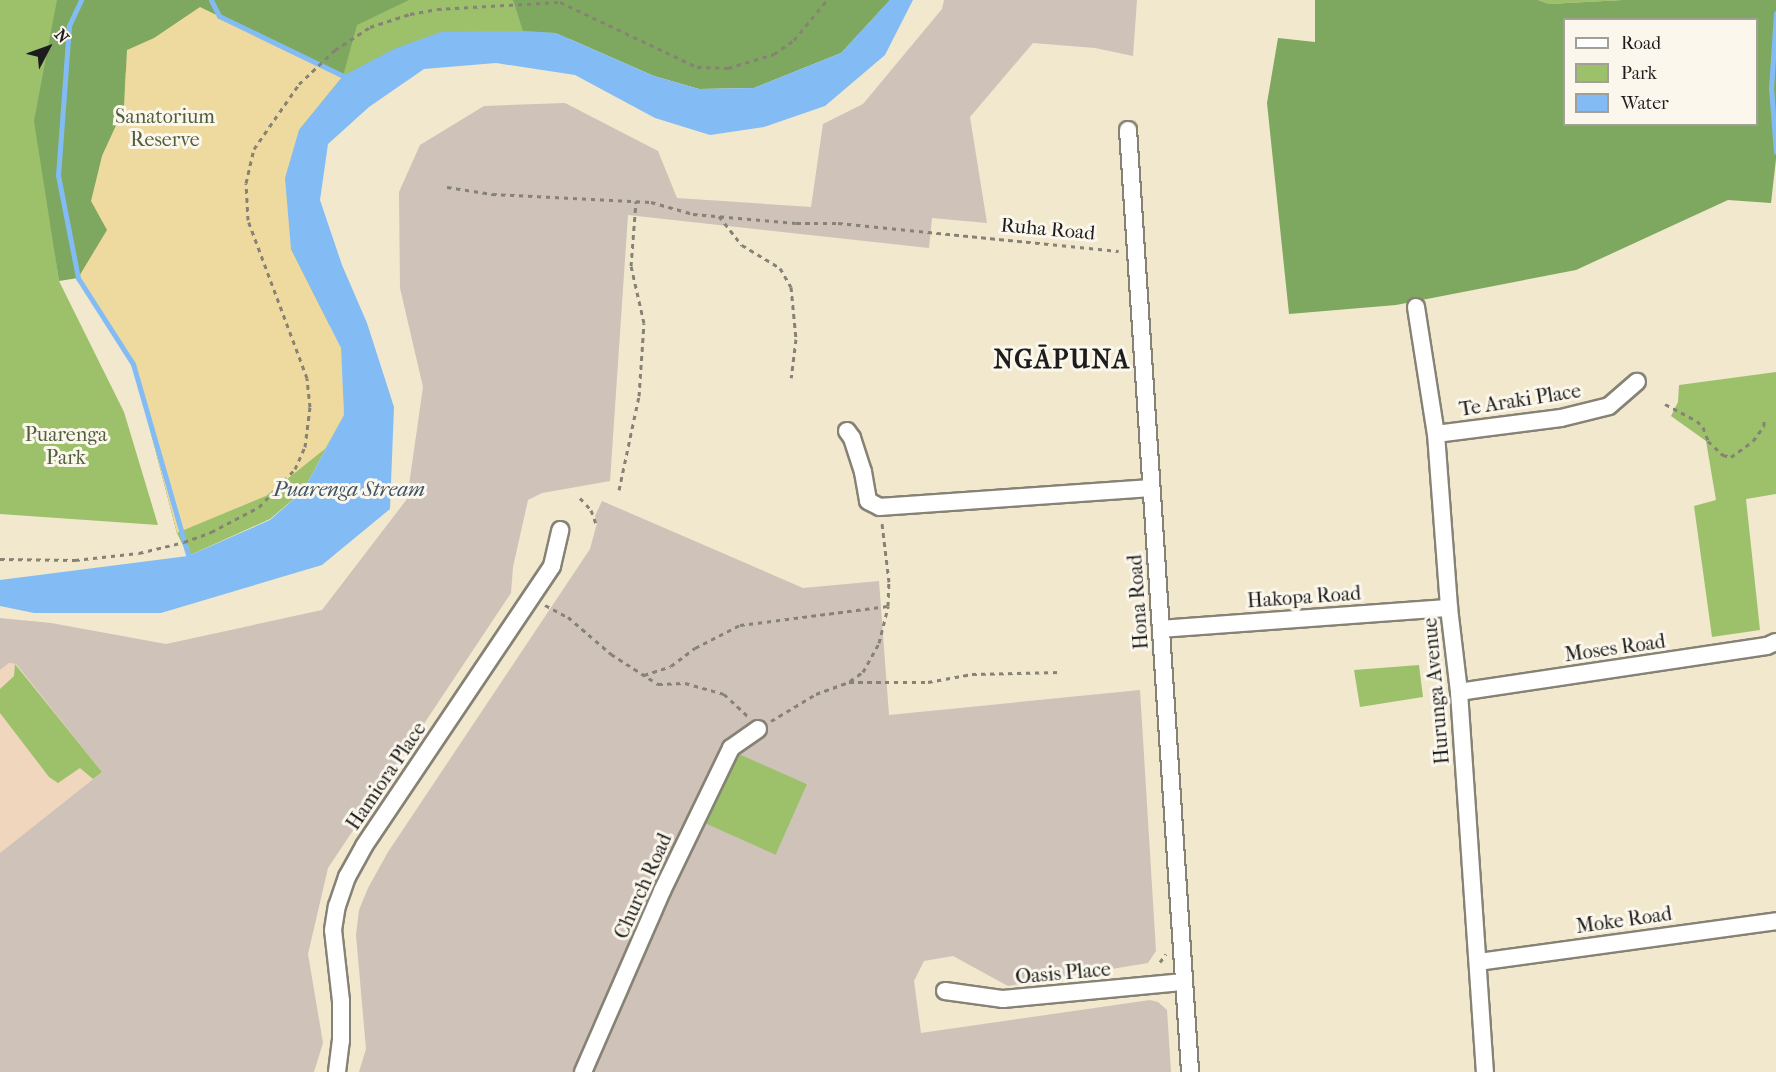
<!DOCTYPE html>
<meta charset="utf-8">
<style>
body{margin:0}
#map{position:relative;width:1776px;height:1072px;overflow:hidden;background:#f1e8ce;font-family:"IM FELL French Canon",serif}
div>[style]{position:absolute}
[style*='--x']{left:calc(var(--x)*1px);top:calc(var(--y)*1px);width:calc(var(--w)*1px);rotate:calc(var(--a)*1deg)}
.built>*{inset:0;background:#f0d6bc}
.industrial>*{inset:0;background:#cec2b9}
.green>*{inset:0;background:#9dc16b;transform-origin:0 0}
.forest>*{inset:0;background:#7ea75f}
.sand>*{inset:0;background:#eeda9e}
.water>*{inset:0;background:#83bcf4}
.stream>*{height:5px;margin:-2.5px;padding:0 2.5px;transform-origin:2.5px;border-radius:2.5px;background:#83bcf4}
.path>*{height:3px;margin-top:-1.5px;transform-origin:0;background:repeating-linear-gradient(90deg,#868275 0 4.5px,transparent 0 9px)}
.roads{filter:drop-shadow(2px 0 #868275) drop-shadow(-2px 0 #868275) drop-shadow(0 2px #868275) drop-shadow(0 -2px #868275)}
.minor>*{height:16px;margin:-8px;padding:0 8px;transform-origin:8px;border-radius:8px;background:#fff}
span{translate:-50% -50%;white-space:nowrap;text-align:center;line-height:1.15;-webkit-text-stroke:6px #fbf7ec;paint-order:stroke}
.park-label{font-size:20px;color:#505e3c}
.street-label{font-size:20px;color:#1c1c1c}
.water-label{font-size:21px;color:#405468;font-style:italic}
.district-label{font-size:26px;color:#1c1c1c;font-weight:700;letter-spacing:1.5px}
.legend{position:absolute;left:1563px;top:18px;width:195px;height:108px;box-sizing:border-box;background:#fbf7ec;border:2px solid #a29f99;margin:0;padding:8px 10px;list-style:none;font-size:18px;color:#1c1c1c}
.legend li{display:flex;align-items:center;gap:12px;height:30px}
.legend b{width:30px;border:2px solid #a29f99}
.north{position:absolute;left:18px;top:18px;width:60px;height:60px;-webkit-text-stroke:4px #fbf7ec;paint-order:stroke;rotate:49deg;font-size:16px;font-weight:700;line-height:24px;text-align:center;color:#1c1c1c}
.north::after{content:'';display:block;margin:auto;width:21px;height:27px;background:#1c1c1c;clip-path:polygon(50% 0,100% 100%,50% 72%,0 100%)}
</style>
<div id="map">
<div class="built">
<div style="clip-path:polygon(9px 663px,15px 664px,102px 772px,0 853px,0 670px)"></div>
</div>
<div class="industrial">
<div style="clip-path:polygon(944px 0,1137px 0,1133px 56px,1095px 48px,1033px 43px,970px 117px,987px 223px,932px 218px,929px 248px,628px 215px,610px 481px,542px 493px,528px 500px,513px 567px,511px 593px,328px 868px,308px 954px,323px 1043px,314px 1072px,0 1072px,0 853px,102px 772px,16px 664px,9px 663px,0 670px,0 618px,51px 623px,166px 644px,322px 610px,407px 499px,423px 387px,400px 288px,399px 192px,420px 145px,484px 106px,565px 103px,658px 151px,677px 198px,811px 207px,823px 124px,863px 104px,942px 9px)"></div>
<div style="clip-path:polygon(602px 501px,803px 588px,879px 581px,889px 715px,1140px 690px,1156px 951px,1148px 963px,1008px 986px,953px 956px,924px 961px,914px 981px,921px 1033px,1150px 1000px,1158px 1002px,1167px 1010px,1171px 1072px,359px 1072px,366px 1049px,356px 935px,359px 910px,368px 888px,388px 852px,590px 549px,597px 523px,595px 516px)"></div>
</div>
<div class="green">
<div style="clip-path:polygon(0 0,890px 0,841px 53px,441px 32px,299px 130px,344px 415px,303px 491px,270px 519px,188px 556px,177px 533px,133px 364px,78px 278px,55px 253px,59px 281px,124px 412px,158px 525px,0 514px)"></div>
<div style="clip-path:polygon(1538px 0,1623px 0,1549px 4px)"></div>
<div style="clip-path:polygon(1776px 372px,1776px 494px,1746px 499px,1760px 630px,1712px 637px,1694px 506px,1716px 500px,1706px 441px,1671px 416px,1678px 402px,1679px 385px)"></div>
<div style="clip-path:polygon(15px 664px,102px 772px,93px 779px,80px 768px,58px 783px,49px 777px,0 713px,0 689px,14px 676px)"></div>
<div style="clip-path:polygon(1419px 665px,1423px 697px,1360px 707px,1354px 670px)"></div>
<div style="left:732px;top:751px;width:82px;height:77px;rotate:24deg"></div>
</div>
<div class="forest">
<div style="clip-path:polygon(57px 0,409px 0,357px 25px,343px 76px,219px 16px,125px 73px,124px 108px,102px 156px,325px 449px,266px 496px,177px 533px,133px 364px,78px 278px,59px 281px,34px 121px)"></div>
<div style="clip-path:polygon(513px 0,890px 0,841px 53px,754px 88px,699px 89px,654px 76px,556px 33px,523px 31px)"></div>
<div style="clip-path:polygon(evenodd,1315px 0,1538px 0,1549px 4px,1623px 0,1776px 0,1776px 159px,1771px 203px,1728px 200px,1576px 270px,1396px 305px,1289px 314px,1267px 103px,1278px 38px,1315px 42px,1315px 0,1564px 20px,1756px 20px,1756px 124px,1564px 124px,1564px 20px)"></div>
</div>
<div class="sand">
<div style="clip-path:polygon(200px 7px,343px 76px,299px 130px,291px 249px,341px 348px,344px 415px,325px 449px,266px 496px,177px 533px,133px 364px,78px 278px,107px 230px,91px 201px,102px 156px,124px 108px,127px 50px,154px 38px)"></div>
</div>
<div class="water">
<div style="clip-path:polygon(890px 0,913px 0,885px 55px,825px 106px,764px 127px,710px 135px,655px 118px,575px 75px,496px 63px,424px 69px,369px 107px,328px 144px,320px 200px,342px 265px,367px 323px,394px 407px,390px 509px,322px 565px,161px 613px,34px 613px,0 606px,0 580px,188px 556px,270px 520px,303px 491px,344px 415px,341px 348px,291px 249px,285px 178px,299px 130px,343px 76px,394px 49px,441px 32px,523px 31px,556px 33px,654px 76px,699px 89px,754px 88px,841px 53px)"></div>
</div>
<div class="stream">
<div style="--x:81;--y:0;--w:29;--a:115"></div>
<div style="--x:69;--y:26;--w:149;--a:94.2"></div>
<div style="--x:58;--y:175;--w:105;--a:79"></div>
<div style="--x:78;--y:278;--w:102;--a:57.4"></div>
<div style="--x:133;--y:364;--w:205;--a:73.9"></div>
<div style="--x:211;--y:0;--w:18;--a:63"></div>
<div style="--x:219;--y:16;--w:145;--a:25.7"></div>
<div style="--x:1776;--y:13;--w:75;--a:93.8"></div>
<div style="--x:1771;--y:88;--w:64;--a:85.5"></div>
</div>
<div class="path">
<div style="--x:447;--y:187;--w:46;--a:8.8"></div>
<div style="--x:492;--y:194;--w:159;--a:2.9"></div>
<div style="--x:651;--y:202;--w:44;--a:15.9"></div>
<div style="--x:693;--y:214;--w:103;--a:5"></div>
<div style="--x:796;--y:223;--w:42;--a:0"></div>
<div style="--x:838;--y:223;--w:282;--a:5.7"></div>
<div style="--x:719;--y:216;--w:37;--a:52"></div>
<div style="--x:742;--y:245;--w:44;--a:31.2"></div>
<div style="--x:780;--y:268;--w:22;--a:60"></div>
<div style="--x:791;--y:287;--w:52;--a:84.5"></div>
<div style="--x:796;--y:339;--w:39;--a:97"></div>
<div style="--x:1665;--y:404;--w:36;--a:28"></div>
<div style="--x:1697;--y:421;--w:8;--a:45"></div>
<div style="--x:1703;--y:427;--w:15;--a:70"></div>
<div style="--x:1708;--y:441;--w:21;--a:43"></div>
<div style="--x:1723;--y:455;--w:8;--a:14"></div>
<div style="--x:1731;--y:457;--w:27;--a:-36"></div>
<div style="--x:1753;--y:441;--w:19;--a:-54"></div>
<div style="--x:1764;--y:426;--w:6;--a:-90"></div>
<div style="--x:619;--y:490;--w:96;--a:-78"></div>
<div style="--x:639;--y:396;--w:73;--a:-86.1"></div>
<div style="--x:644;--y:323;--w:58;--a:-102.8"></div>
<div style="--x:631;--y:266;--w:65;--a:-85.6"></div>
<div style="--x:580;--y:498;--w:16;--a:47"></div>
<div style="--x:591;--y:510;--w:15;--a:70"></div>
<div style="--x:0;--y:559;--w:75;--a:0.8"></div>
<div style="--x:75;--y:560;--w:64;--a:-6.2"></div>
<div style="--x:139;--y:553;--w:46;--a:-13.7"></div>
<div style="--x:184;--y:542;--w:29;--a:-20"></div>
<div style="--x:211;--y:532;--w:54;--a:-27.5"></div>
<div style="--x:259;--y:507;--w:52;--a:-46.5"></div>
<div style="--x:295;--y:469;--w:24;--a:-66"></div>
<div style="--x:305;--y:447;--w:40;--a:-82.9"></div>
<div style="--x:310;--y:407;--w:29;--a:-96"></div>
<div style="--x:307;--y:378;--w:169;--a:-110.5"></div>
<div style="--x:248;--y:220;--w:37;--a:-93"></div>
<div style="--x:246;--y:183;--w:35;--a:-77"></div>
<div style="--x:254;--y:149;--w:79;--a:-55.3"></div>
<div style="--x:299;--y:84;--w:50;--a:-43.4"></div>
<div style="--x:335;--y:50;--w:42;--a:-33.3"></div>
<div style="--x:370;--y:27;--w:42;--a:-18"></div>
<div style="--x:410;--y:14;--w:27;--a:-10"></div>
<div style="--x:437;--y:9;--w:123;--a:-3.3"></div>
<div style="--x:560;--y:2;--w:152;--a:25.4"></div>
<div style="--x:697;--y:67;--w:31;--a:2"></div>
<div style="--x:728;--y:68;--w:48;--a:-16.9"></div>
<div style="--x:774;--y:54;--w:24;--a:-35"></div>
<div style="--x:794;--y:40;--w:52;--a:-50.5"></div>
<div style="--x:545;--y:605;--w:26;--a:28"></div>
<div style="--x:568;--y:617;--w:57;--a:40.7"></div>
<div style="--x:611;--y:654;--w:56;--a:32.6"></div>
<div style="--x:658;--y:684;--w:27;--a:-2"></div>
<div style="--x:685;--y:683;--w:41;--a:15.8"></div>
<div style="--x:724;--y:694;--w:34;--a:43"></div>
<div style="--x:1142;--y:627;--w:16;--a:83"></div>
<div style="--x:644;--y:675;--w:28;--a:-18"></div>
<div style="--x:671;--y:666;--w:30;--a:-37"></div>
<div style="--x:695;--y:648;--w:51;--a:-27.1"></div>
<div style="--x:740;--y:625;--w:149;--a:-7.3"></div>
<div style="--x:850;--y:681;--w:16;--a:-35"></div>
<div style="--x:863;--y:672;--w:33;--a:-61"></div>
<div style="--x:879;--y:643;--w:38;--a:-76"></div>
<div style="--x:888;--y:606;--w:24;--a:-88"></div>
<div style="--x:889;--y:582;--w:59;--a:-96.8"></div>
<div style="--x:771;--y:721;--w:52;--a:-31"></div>
<div style="--x:816;--y:694;--w:35;--a:-20"></div>
<div style="--x:849;--y:682;--w:79;--a:0"></div>
<div style="--x:928;--y:682;--w:45;--a:-10.3"></div>
<div style="--x:972;--y:674;--w:89;--a:-1.3"></div>
<div style="--x:1160;--y:962;--w:10;--a:-53"></div>
</div>
<div class="roads">
<div class="minor">
<div style="--x:1128;--y:130;--w:944;--a:86.23"></div>
<div style="--x:1416;--y:307;--w:129;--a:81.1"></div>
<div style="--x:1436;--y:434;--w:174;--a:85.7"></div>
<div style="--x:1449;--y:608;--w:85;--a:83.2"></div>
<div style="--x:1459;--y:692;--w:381;--a:86.1"></div>
<div style="--x:847;--y:431;--w:9;--a:54"></div>
<div style="--x:852;--y:438;--w:36;--a:72"></div>
<div style="--x:863;--y:472;--w:29;--a:80"></div>
<div style="--x:868;--y:501;--w:13;--a:27"></div>
<div style="--x:880;--y:507;--w:271;--a:-4"></div>
<div style="--x:1436;--y:434;--w:126;--a:-7.3"></div>
<div style="--x:1561;--y:418;--w:49;--a:-14"></div>
<div style="--x:1609;--y:406;--w:37;--a:-41"></div>
<div style="--x:1161;--y:629;--w:289;--a:-4.2"></div>
<div style="--x:1459;--y:692;--w:311;--a:-8.5"></div>
<div style="--x:1767;--y:646;--w:10;--a:-24"></div>
<div style="--x:1478;--y:962;--w:301;--a:-7.8"></div>
<div style="--x:945;--y:991;--w:59;--a:7.9"></div>
<div style="--x:1003;--y:999;--w:182;--a:-5.4"></div>
<div style="--x:337;--y:1072;--w:31;--a:-83"></div>
<div style="--x:341;--y:1041;--w:40;--a:-90"></div>
<div style="--x:341;--y:1001;--w:71;--a:-96.4"></div>
<div style="--x:333;--y:930;--w:24;--a:-81"></div>
<div style="--x:337;--y:906;--w:31;--a:-71"></div>
<div style="--x:347;--y:877;--w:35;--a:-61"></div>
<div style="--x:364;--y:846;--w:337;--a:-56.1"></div>
<div style="--x:552;--y:566;--w:37;--a:-77"></div>
<div style="--x:583;--y:1072;--w:197;--a:-66.4"></div>
<div style="--x:662;--y:891;--w:159;--a:-64.2"></div>
<div style="--x:731;--y:748;--w:33;--a:-35"></div>
</div>
</div>
<div class="park-label">
<span style="left:165px;top:128px">Sanatorium<br>Reserve</span>
<span style="left:66px;top:446px">Puarenga<br>Park</span>
</div>
<div class="street-label">
<span style="left:1048px;top:229px;rotate:5deg">Ruha Road</span>
<span style="left:1520px;top:400px;rotate:-9deg">Te Araki Place</span>
<span style="left:1304px;top:597px;rotate:-4deg">Hakopa Road</span>
<span style="left:1138px;top:602px;rotate:-94deg">Hona Road</span>
<span style="left:1615px;top:648px;rotate:-8deg">Moses Road</span>
<span style="left:1436px;top:691px;rotate:-95deg">Hurunga Avenue</span>
<span style="left:386px;top:776px;rotate:-56deg">Hamiora Place</span>
<span style="left:643px;top:886px;rotate:-66deg">Church Road</span>
<span style="left:1624px;top:920px;rotate:-8deg">Moke Road</span>
<span style="left:1063px;top:973px;rotate:-5deg">Oasis Place</span>
</div>
<div class="water-label">
<span style="left:349px;top:489px">Puarenga Stream</span>
</div>
<div class="district-label">
<span style="left:1062px;top:360px">NGĀPUNA</span>
</div>
<ul class="legend">
<li><b style="height:8px;background:#fff"></b>Road</li>
<li><b style="height:16px;background:#9dc16b"></b>Park</li>
<li><b style="height:16px;background:#83bcf4"></b>Water</li>
</ul>
<div class="north">N</div>
</div>
